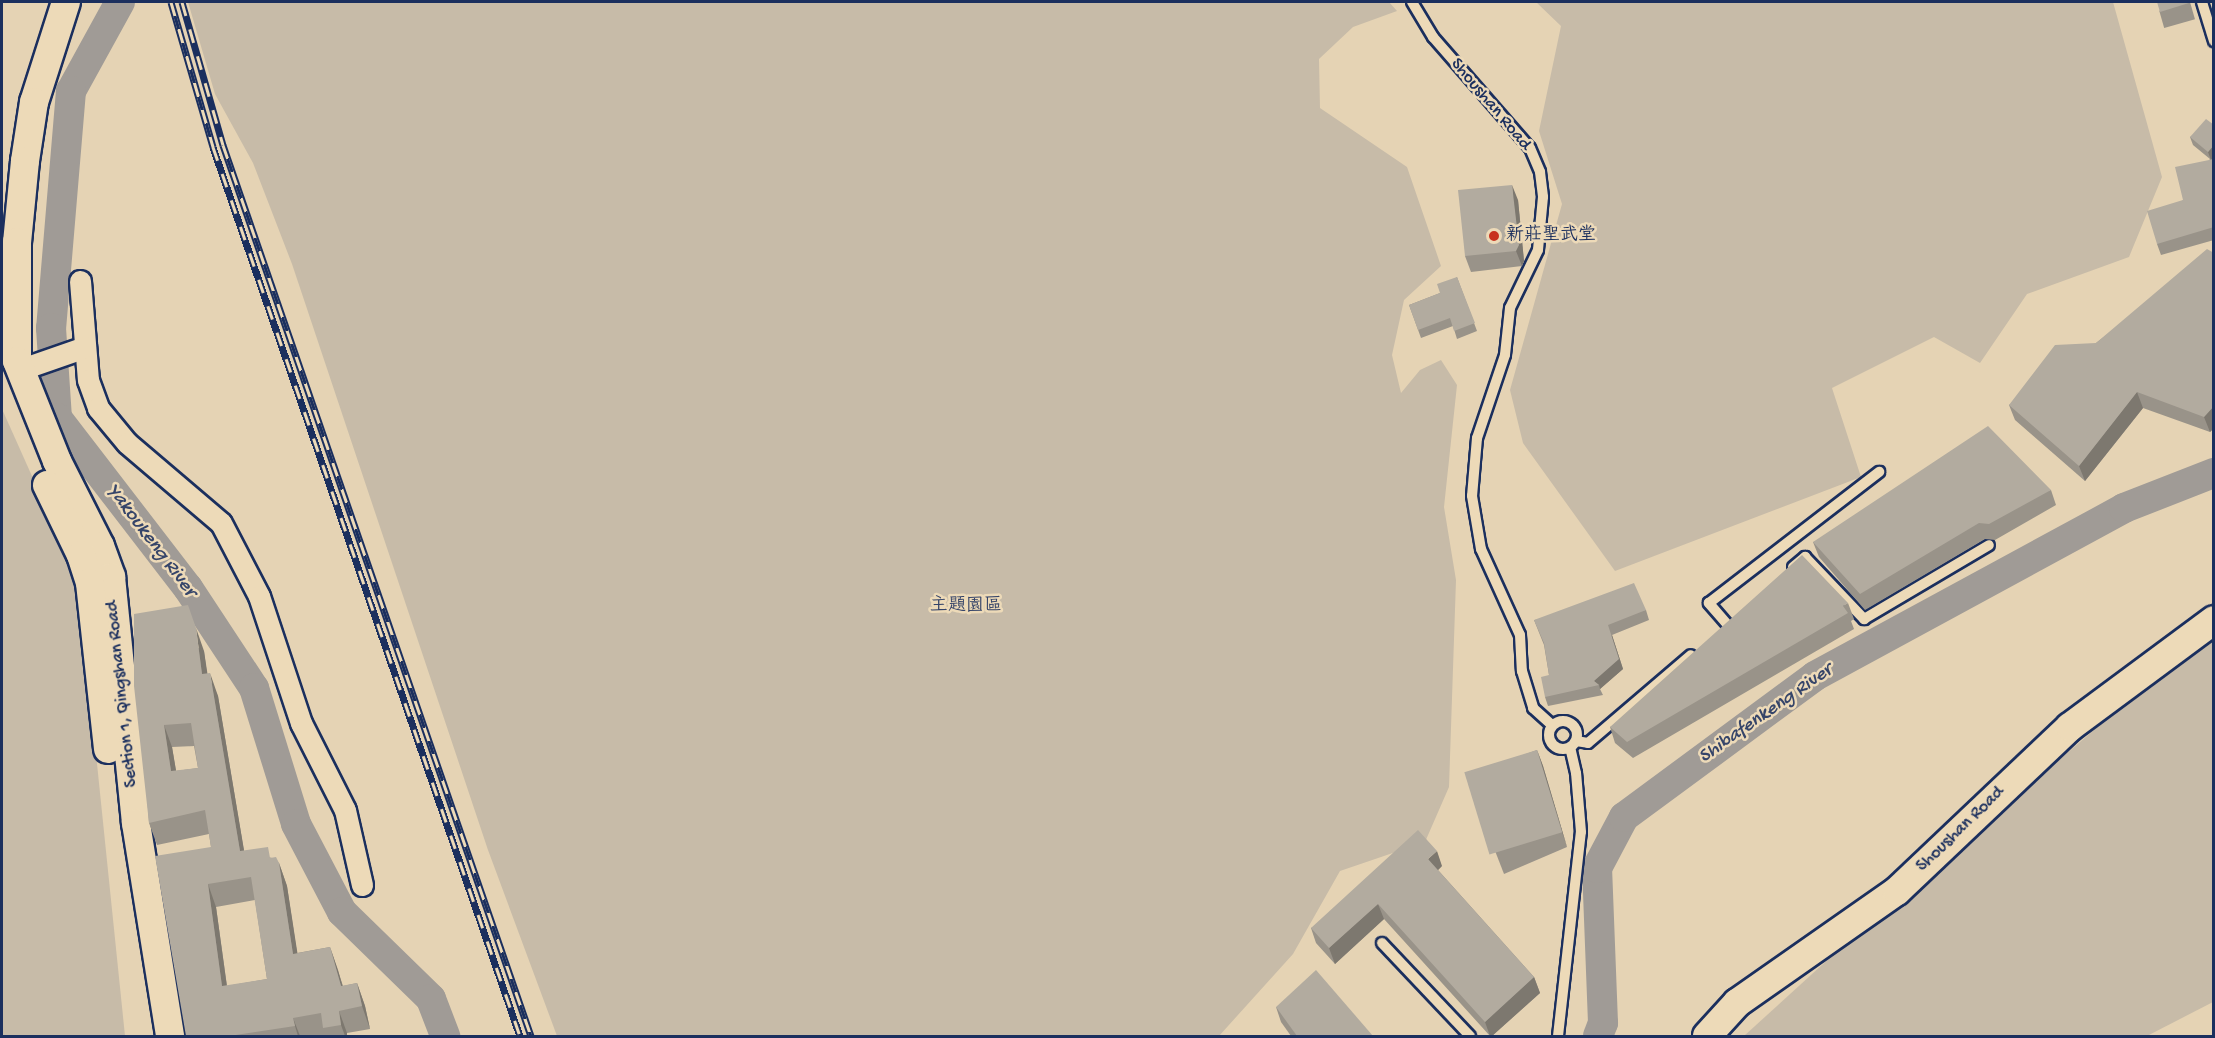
<!DOCTYPE html>
<meta charset="utf-8">
<style>
body{margin:0}
#map{position:relative;width:2215px;height:1038px;overflow:hidden;background:#e5d3b4;font-family:"Gochi Hand","LXGW WenKai TC",sans-serif}
div>[style]{position:absolute}
[style*='--x']{left:calc(var(--x)*1px);top:calc(var(--y)*1px);width:calc(var(--w)*1px);rotate:calc(var(--a)*1deg)}
.green>*{inset:0;background:#c7bba8}
.river>*{height:30px;margin:-15px;padding:0 15px;transform-origin:15px;border-radius:15px;background:#a09b96}
.roads{filter:drop-shadow(2px 0 #1b2f5e) drop-shadow(-2px 0 #1b2f5e) drop-shadow(0 2px #1b2f5e) drop-shadow(0 -2px #1b2f5e)}
.lane>*{height:10px;margin:-5px;padding:0 5px;transform-origin:5px;border-radius:5px;background:#eddab8}
.lane>.ring{margin:-5px;padding:0;box-sizing:content-box;background:none;border:10px solid #eddab8;border-radius:50%}
.street>*{height:21px;margin:-10.5px;padding:0 10.5px;transform-origin:10.5px;border-radius:10.5px;background:#eddab8}
.secondary>*{height:28px;margin:-14px;padding:0 14px;transform-origin:14px;border-radius:14px;background:#eddab8}
.rail>*{height:7px;margin-top:-3.5px;transform-origin:0;background:repeating-linear-gradient(90deg,#eddab8 0 14px,#1b2f5e 0 28px);box-sizing:border-box;border-block:2px solid #1b2f5e}
.wall>*{inset:0;background:#999389;transform-origin:0 0}
.shaded-wall>*{inset:0;background:#7d786f}
.building>*{inset:0;background:#b2ab9f;transform-origin:0 0}
.dots>*{width:16px;height:16px;translate:-50% -50%;box-sizing:border-box;border:3px solid #eddab8;border-radius:50%}
span{translate:-50% -50%;white-space:nowrap;text-align:center;line-height:1.15;-webkit-text-stroke:5px #eddab8;paint-order:stroke}
.street-label{font-size:18px;color:#1b2f5e}
.poi-label{font-size:18px;color:#1b2f5e}
.left{translate:0 -50%;text-align:left}
.park-label{font-size:18px;color:#354469}
.water-label{font-size:20px;color:#364569;font-style:italic}
.frame{position:absolute;inset:0;border:3px solid #1b2f5e;pointer-events:none}
</style>
<div id="map">
<div class="green">
<div style="clip-path:polygon(188px 2px,1389px 2px,1397px 11px,1353px 27px,1319px 59px,1320px 108px,1407px 167px,1441px 266px,1404px 300px,1392px 355px,1401px 393px,1420px 370px,1441px 360px,1457px 385px,1444px 507px,1456px 580px,1449px 787px,1425px 842px,1340px 871px,1293px 954px,1219px 1036px,557px 1036px,488px 850px,292px 264px,253px 163px,215px 94px)"></div>
<div style="clip-path:polygon(1536px 2px,2113px 2px,2162px 177px,2129px 257px,2027px 294px,1980px 363px,1934px 337px,1832px 388px,1861px 477px,1615px 571px,1523px 443px,1510px 390px,1562px 204px,1539px 131px,1561px 26px)"></div>
<div style="clip-path:polygon(2px 409px,78px 579px,125px 1036px,2px 1036px)"></div>
<div style="clip-path:polygon(2213px 628px,2213px 1002px,2147px 1036px,1744px 1036px,1856px 934px)"></div>
</div>
<div class="river">
<div style="--x:120;--y:2;--w:102;--a:118.8"></div>
<div style="--x:71;--y:91;--w:238;--a:94.8"></div>
<div style="--x:51;--y:328;--w:90;--a:86.2"></div>
<div style="--x:57;--y:418;--w:215;--a:52.4"></div>
<div style="--x:188;--y:588;--w:120;--a:56.6"></div>
<div style="--x:254;--y:688;--w:142;--a:72.8"></div>
<div style="--x:296;--y:824;--w:99;--a:62.4"></div>
<div style="--x:342;--y:912;--w:124;--a:44.3"></div>
<div style="--x:431;--y:999;--w:40;--a:69"></div>
<div style="--x:1598;--y:1036;--w:14;--a:-69"></div>
<div style="--x:1603;--y:1023;--w:155;--a:-92.2"></div>
<div style="--x:1597;--y:868;--w:58;--a:-62.1"></div>
<div style="--x:1624;--y:817;--w:237;--a:-36.4"></div>
<div style="--x:1815;--y:676;--w:352;--a:-28.5"></div>
<div style="--x:2124;--y:508;--w:97;--a:-21.3"></div>
</div>
<div class="roads">
<div class="lane">
<div style="--x:1412;--y:2;--w:41;--a:59"></div>
<div style="--x:1433;--y:37;--w:147;--a:48.9"></div>
<div style="--x:1530;--y:148;--w:26;--a:67"></div>
<div style="--x:1540;--y:172;--w:25;--a:83"></div>
<div style="--x:1543;--y:197;--w:53;--a:95.4"></div>
<div style="--x:1538;--y:250;--w:64;--a:115.8"></div>
<div style="--x:1510;--y:308;--w:47;--a:96.1"></div>
<div style="--x:1505;--y:355;--w:88;--a:108.6"></div>
<div style="--x:1477;--y:438;--w:58;--a:94.9"></div>
<div style="--x:1472;--y:496;--w:54;--a:80.4"></div>
<div style="--x:1481;--y:549;--w:94;--a:65.6"></div>
<div style="--x:1520;--y:635;--w:36;--a:87"></div>
<div style="--x:1522;--y:671;--w:39;--a:73"></div>
<div style="--x:1533;--y:708;--w:25;--a:42"></div>
<div style="--x:2202;--y:2;--w:41;--a:72.9"></div>
<div style="--x:1793;--y:567;--w:16;--a:-40"></div>
<div style="--x:1805;--y:557;--w:86;--a:46.4"></div>
<div style="--x:1864;--y:619;--w:145;--a:-30.6"></div>
<div style="--x:1727;--y:624;--w:28;--a:-131"></div>
<div style="--x:1709;--y:603;--w:215;--a:-37.6"></div>
<div class="ring" style="left:1549px;top:721px;width:18px;height:18px"></div>
<div style="--x:1576;--y:741;--w:12;--a:9"></div>
<div style="--x:1588;--y:743;--w:135;--a:-40.5"></div>
<div style="--x:1382;--y:943;--w:128;--a:46.6"></div>
<div style="--x:1558;--y:1036;--w:205;--a:-83.6"></div>
<div style="--x:1581;--y:832;--w:59;--a:-94.8"></div>
<div style="--x:1576;--y:773;--w:26;--a:-103"></div>
</div>
<div class="street">
<div style="--x:80;--y:281;--w:99;--a:85.4"></div>
<div style="--x:88;--y:380;--w:30;--a:70"></div>
<div style="--x:98;--y:408;--w:45;--a:50.4"></div>
<div style="--x:127;--y:443;--w:123;--a:40.4"></div>
<div style="--x:221;--y:523;--w:82;--a:62.5"></div>
<div style="--x:259;--y:596;--w:134;--a:71.7"></div>
<div style="--x:301;--y:723;--w:97;--a:63.2"></div>
<div style="--x:345;--y:810;--w:77;--a:77.2"></div>
<div style="--x:19;--y:370;--w:70;--a:-19.2"></div>
</div>
<div class="secondary">
<div style="--x:66;--y:2;--w:105;--a:107.7"></div>
<div style="--x:34;--y:102;--w:60;--a:98.7"></div>
<div style="--x:25;--y:161;--w:81;--a:95.6"></div>
<div style="--x:17;--y:242;--w:119;--a:90"></div>
<div style="--x:17;--y:361;--w:108;--a:68.2"></div>
<div style="--x:57;--y:461;--w:95;--a:63.2"></div>
<div style="--x:100;--y:546;--w:33;--a:70"></div>
<div style="--x:111;--y:577;--w:247;--a:84.2"></div>
<div style="--x:136;--y:823;--w:216;--a:80.9"></div>
<div style="--x:47;--y:485;--w:78;--a:64.1"></div>
<div style="--x:81;--y:555;--w:29;--a:72"></div>
<div style="--x:90;--y:583;--w:167;--a:83.8"></div>
<div style="--x:1707;--y:1036;--w:45;--a:-47.7"></div>
<div style="--x:1737;--y:1003;--w:195;--a:-35"></div>
<div style="--x:1897;--y:891;--w:238;--a:-43.5"></div>
<div style="--x:2070;--y:727;--w:179;--a:-36.6"></div>
</div>
</div>
<div class="rail">
<div style="--x:171;--y:2;--w:151;--a:73.8"></div>
<div style="--x:213;--y:147;--w:941;--a:70.95"></div>
<div style="--x:182;--y:2;--w:149;--a:74"></div>
<div style="--x:223;--y:145;--w:943;--a:70.93"></div>
</div>
<div class="wall">
<div style="left:2190px;top:2px;width:18px;height:32px;rotate:74deg"></div>
<div style="clip-path:polygon(2214px 125px,2214px 157px,2212px 159px,2214px 159px,2214px 240px,2161px 255px,2157px 244px,2183px 200px,2210px 159px,2193px 145px,2190px 137px)"></div>
<div style="clip-path:polygon(1518px 200px,1524px 261px,1522px 266px,1471px 272px,1465px 256px)"></div>
<div style="clip-path:polygon(2214px 253px,2214px 428px,2210px 432px,2143px 408px,2085px 481px,2015px 420px,2009px 405px,2096px 343px)"></div>
<div style="clip-path:polygon(1457px 277px,1477px 331px,1457px 339px,1453px 326px,1421px 338px,1409px 305px,1440px 293px)"></div>
<div style="clip-path:polygon(2051px 490px,2056px 505px,1995px 540px,1985px 539px,1865px 610px,1819px 557px,1813px 542px)"></div>
<div style="clip-path:polygon(1848px 603px,1854px 619px,1851px 621px,1854px 629px,1633px 758px,1615px 743px,1610px 727px)"></div>
<div style="clip-path:polygon(1646px 610px,1649px 620px,1612px 635px,1623px 669px,1600px 689px,1603px 695px,1548px 706px,1545px 697px,1549px 675px,1544px 645px,1534px 620px)"></div>
<div style="clip-path:polygon(evenodd,134px 614px,204px 651px,207px 674px,218px 696px,244px 851px,272px 858px,279px 863px,287px 886px,297px 953px,330px 947px,343px 986px,357px 983px,365px 1006px,370px 1029px,347px 1033px,347px 1036px,186px 1036px,211px 847px,209px 834px,157px 845px,149px 823px,134px 614px,194px 746px,198px 768px,176px 771px,172px 747px,194px 746px,134px 614px,255px 900px,267px 979px,227px 986px,216px 907px,255px 900px)"></div>
<div style="clip-path:polygon(1537px 750px,1543px 766px,1567px 847px,1504px 874px,1466px 776px)"></div>
<div style="clip-path:polygon(1442px 866px,1438px 870px,1534px 977px,1540px 993px,1492px 1036px,1490px 1036px,1384px 919px,1335px 964px,1316px 943px,1311px 928px)"></div>
<div style="clip-path:polygon(1276px 1007px,1373px 1036px,1291px 1036px,1281px 1022px)"></div>
</div>
<div class="shaded-wall">
<div style="clip-path:polygon(2214px 145px,2214px 157px,2211px 160px,2208px 152px)"></div>
<div style="clip-path:polygon(1512px 185px,1518px 200px,1524px 261px,1522px 266px,1516px 251px)"></div>
<div style="clip-path:polygon(2137px 392px,2143px 408px,2085px 481px,2079px 466px)"></div>
<div style="clip-path:polygon(2214px 406px,2214px 428px,2210px 432px,2204px 417px)"></div>
<div style="clip-path:polygon(196px 628px,204px 651px,211px 697px,202px 674px)"></div>
<div style="clip-path:polygon(1612px 635px,1623px 669px,1600px 689px,1599px 685px,1594px 681px)"></div>
<div style="clip-path:polygon(210px 673px,218px 696px,248px 874px,240px 851px)"></div>
<div style="clip-path:polygon(164px 725px,172px 747px,180px 794px,171px 771px)"></div>
<div style="clip-path:polygon(1537px 750px,1543px 766px,1567px 847px,1562px 832px)"></div>
<div style="clip-path:polygon(1437px 851px,1442px 866px,1434px 874px,1428px 859px)"></div>
<div style="clip-path:polygon(279px 863px,287px 886px,301px 976px,293px 954px)"></div>
<div style="clip-path:polygon(208px 884px,216px 907px,230px 1009px,222px 986px)"></div>
<div style="clip-path:polygon(1378px 904px,1384px 919px,1335px 964px,1329px 948px)"></div>
<div style="clip-path:polygon(330px 947px,338px 970px,349px 1009px,341px 986px)"></div>
<div style="clip-path:polygon(1534px 977px,1540px 993px,1492px 1036px,1490px 1036px,1485px 1022px)"></div>
<div style="clip-path:polygon(357px 983px,365px 1006px,370px 1029px,362px 1006px)"></div>
<div style="clip-path:polygon(339px 1011px,347px 1033px,347px 1036px,345px 1036px,341px 1025px)"></div>
<div style="clip-path:polygon(293px 1018px,300px 1036px,298px 1036px,295px 1026px)"></div>
</div>
<div class="building">
<div style="clip-path:polygon(2157px 2px,2189px 2px,2189px 3px,2160px 12px)"></div>
<div style="clip-path:polygon(2206px 119px,2214px 125px,2214px 145px,2208px 152px,2190px 137px)"></div>
<div style="clip-path:polygon(2214px 159px,2214px 227px,2157px 244px,2147px 211px,2183px 200px,2175px 167px)"></div>
<div style="clip-path:polygon(1512px 185px,1519px 245px,1516px 251px,1465px 256px,1458px 190px)"></div>
<div style="clip-path:polygon(2207px 249px,2214px 253px,2214px 406px,2204px 417px,2137px 392px,2079px 466px,2009px 405px,2055px 345px,2096px 343px)"></div>
<div style="clip-path:polygon(1457px 277px,1475px 323px,1454px 331px,1450px 318px,1418px 330px,1409px 305px,1440px 293px,1437px 284px)"></div>
<div style="clip-path:polygon(1988px 426px,2051px 490px,1989px 524px,1979px 523px,1860px 594px,1813px 542px)"></div>
<div style="clip-path:polygon(1802px 555px,1848px 603px,1843px 606px,1848px 613px,1627px 742px,1610px 727px)"></div>
<div style="clip-path:polygon(1634px 583px,1646px 610px,1608px 625px,1619px 659px,1594px 681px,1599px 685px,1545px 697px,1541px 677px,1549px 675px,1544px 643px,1534px 620px)"></div>
<div style="clip-path:polygon(evenodd,188px 605px,196px 628px,202px 674px,210px 673px,240px 851px,268px 847px,270px 858px,276px 857px,279px 863px,293px 954px,330px 947px,341px 986px,357px 983px,362px 1006px,339px 1011px,341px 1025px,323px 1028px,321px 1013px,293px 1018px,295px 1026px,229px 1036px,186px 1036px,155px 856px,211px 847px,205px 810px,149px 823px,134px 686px,134px 614px,188px 605px,191px 723px,198px 768px,171px 771px,164px 725px,191px 723px,188px 605px,251px 877px,267px 979px,222px 986px,208px 884px,251px 877px)"></div>
<div style="left:1537px;top:750px;width:86px;height:76px;rotate:73deg"></div>
<div style="clip-path:polygon(1418px 830px,1437px 851px,1428px 859px,1534px 977px,1485px 1022px,1378px 904px,1329px 948px,1311px 928px)"></div>
<div style="clip-path:polygon(1316px 970px,1373px 1036px,1297px 1036px,1276px 1007px)"></div>
</div>
<div class="dots">
<div style="left:1494px;top:236px;background:#c8321e"></div>
</div>
<div class="street-label">
<span style="left:1490px;top:105px;rotate:50deg">Shoushan Road</span>
<span style="left:123px;top:694px;rotate:-96deg">Section 1, Qingshan Road</span>
<span style="left:1961px;top:830px;rotate:-44deg">Shoushan Road</span>
</div>
<div class="poi-label">
<span class="left" style="left:1506px;top:236px">新莊聖武堂</span>
</div>
<div class="park-label">
<span style="left:966px;top:607px">主題園區</span>
</div>
<div class="water-label">
<span style="left:151px;top:541px;rotate:53deg">Yakoukeng River</span>
<span style="left:1766px;top:714px;rotate:-35deg">Shibafenkeng River</span>
</div>
<div class="frame"></div>
</div>
